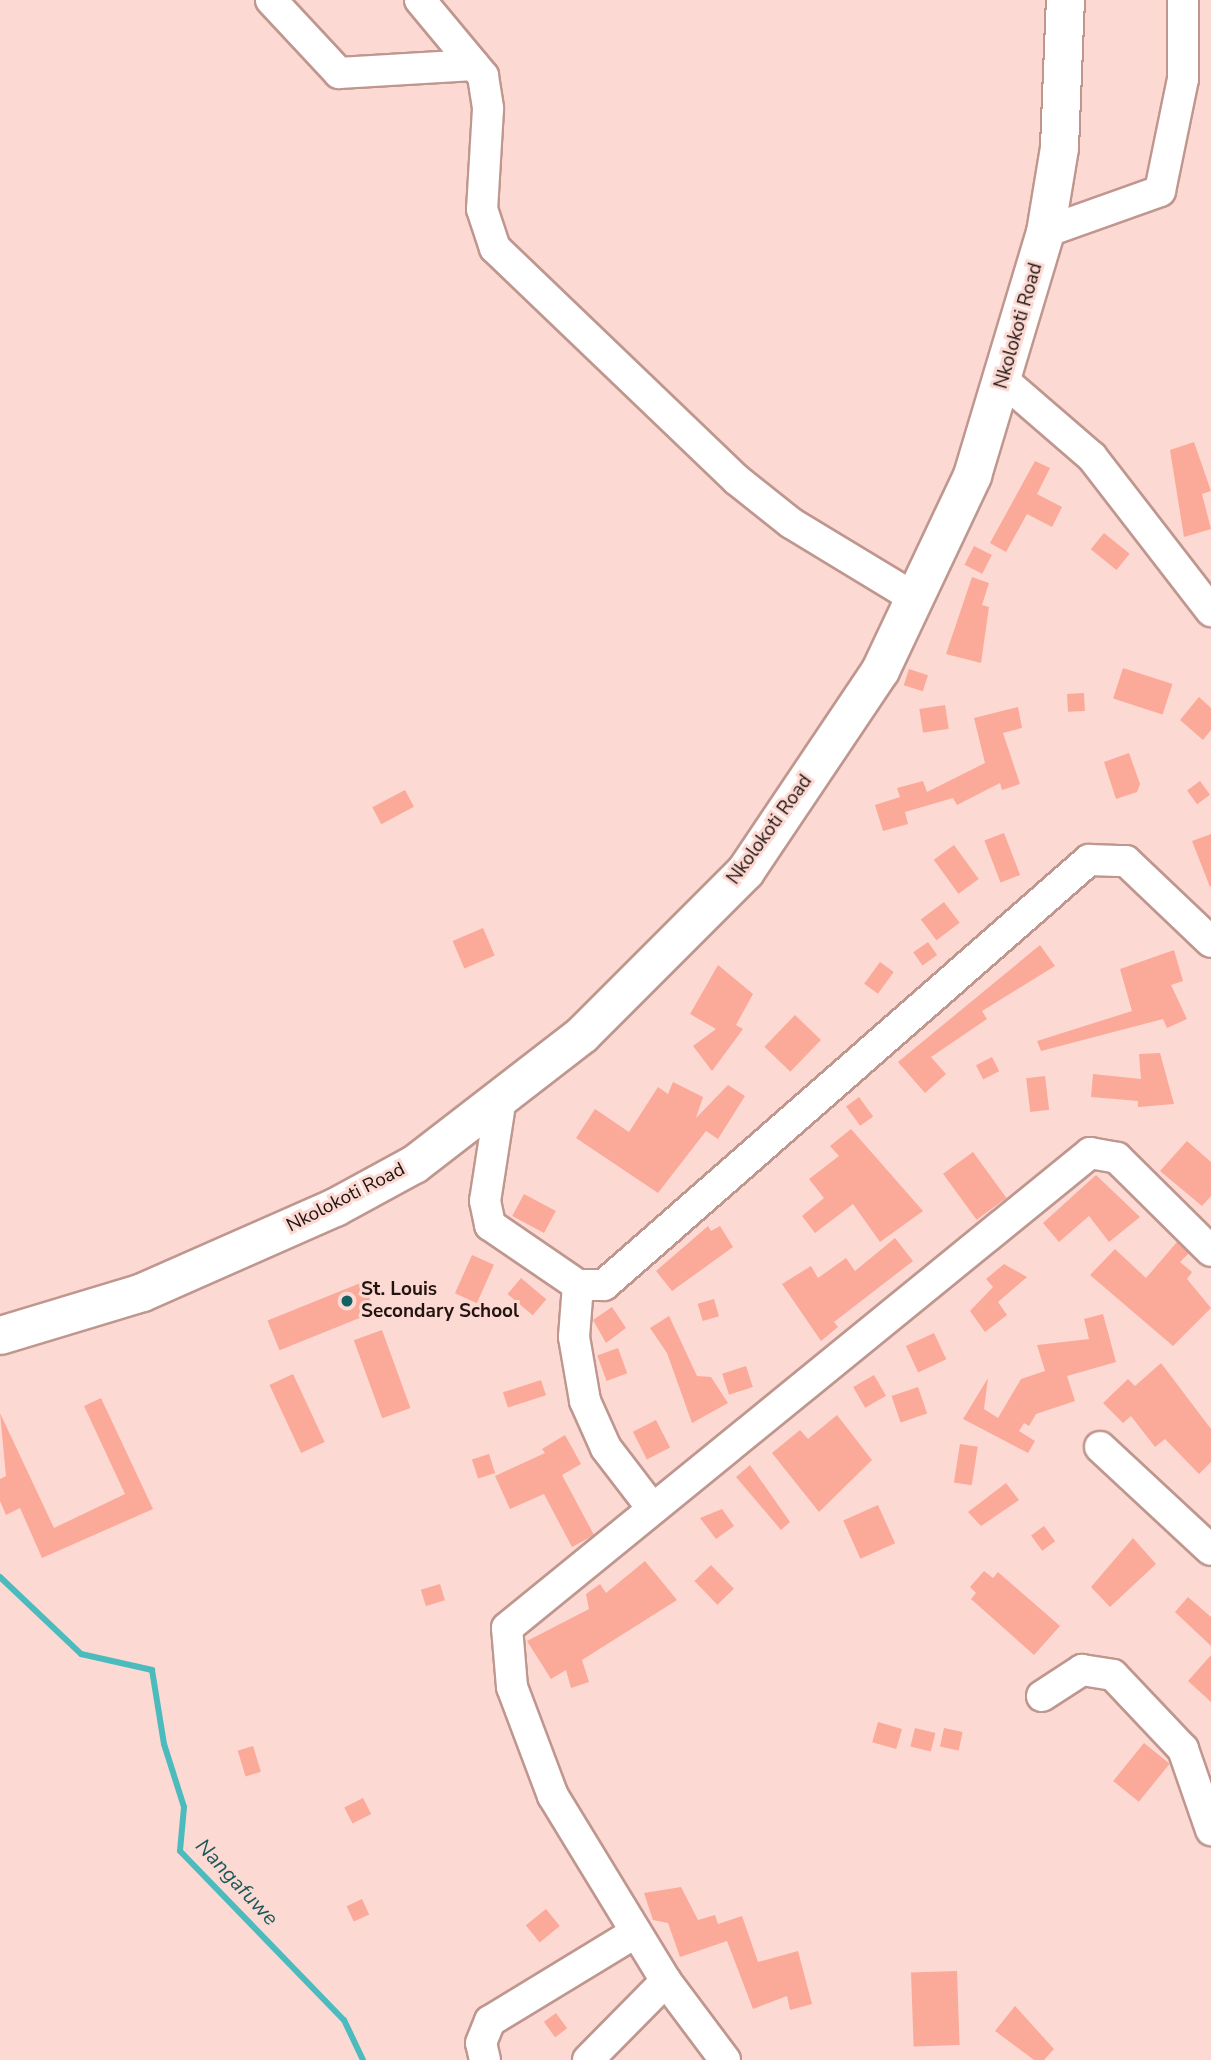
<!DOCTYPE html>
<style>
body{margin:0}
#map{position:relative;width:1211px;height:2060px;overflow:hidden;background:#fcdad3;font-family:"Nunito Sans",sans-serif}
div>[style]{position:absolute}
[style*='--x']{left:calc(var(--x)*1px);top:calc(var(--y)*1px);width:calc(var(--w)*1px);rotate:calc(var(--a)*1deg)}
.stream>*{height:6px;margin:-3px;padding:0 3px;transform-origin:3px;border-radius:3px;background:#4cbbbd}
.building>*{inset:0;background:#fba999;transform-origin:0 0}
.roads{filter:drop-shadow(2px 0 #bf978f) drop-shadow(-2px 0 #bf978f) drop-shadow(0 2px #bf978f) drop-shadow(0 -2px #bf978f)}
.minor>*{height:30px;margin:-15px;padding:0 15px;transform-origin:15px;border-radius:15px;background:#fff}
.major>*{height:37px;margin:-18.5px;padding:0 18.5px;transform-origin:18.5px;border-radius:18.5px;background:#fff}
.dots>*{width:19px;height:19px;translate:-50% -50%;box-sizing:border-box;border:4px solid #fcdad3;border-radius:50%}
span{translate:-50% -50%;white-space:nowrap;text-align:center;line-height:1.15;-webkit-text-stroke:6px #fcdad3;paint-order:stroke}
.street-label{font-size:19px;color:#221411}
.poi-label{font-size:19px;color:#221411;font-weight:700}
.left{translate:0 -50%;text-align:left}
.water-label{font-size:21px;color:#1a595a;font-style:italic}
</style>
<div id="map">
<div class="stream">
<div style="--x:0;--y:1577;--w:112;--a:43.5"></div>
<div style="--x:81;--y:1654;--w:73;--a:12.7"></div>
<div style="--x:152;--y:1670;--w:75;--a:80.8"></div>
<div style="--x:164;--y:1744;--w:66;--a:72.4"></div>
<div style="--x:184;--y:1807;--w:44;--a:95.2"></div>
<div style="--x:180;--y:1851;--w:235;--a:45.9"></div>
<div style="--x:344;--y:2020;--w:44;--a:64.6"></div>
</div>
<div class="building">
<div style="clip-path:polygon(1194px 442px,1211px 491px,1202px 494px,1211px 529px,1184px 537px,1170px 450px)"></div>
<div style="clip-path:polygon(1035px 461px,1050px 468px,1037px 494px,1062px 507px,1052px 527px,1027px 514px,1006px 552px,990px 543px)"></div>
<div style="left:1104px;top:533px;width:33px;height:21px;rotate:39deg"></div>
<div style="left:974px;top:546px;width:20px;height:21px;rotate:27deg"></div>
<div style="clip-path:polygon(972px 577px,989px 583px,982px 605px,989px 607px,981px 663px,946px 654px)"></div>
<div style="left:1123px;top:668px;width:52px;height:32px;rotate:18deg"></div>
<div style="left:909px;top:669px;width:20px;height:17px;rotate:18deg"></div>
<div style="left:1084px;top:693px;width:18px;height:17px;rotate:87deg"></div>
<div style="clip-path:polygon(1199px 697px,1211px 708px,1211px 730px,1203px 740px,1180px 720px)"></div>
<div style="left:945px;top:705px;width:24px;height:26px;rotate:81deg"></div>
<div style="clip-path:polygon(1018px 707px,1022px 728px,1003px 733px,1020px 784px,1002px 790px,1000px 783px,957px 805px,953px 798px,905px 812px,908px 824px,883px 831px,875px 805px,900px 797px,897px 788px,923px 781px,927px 792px,985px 763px,974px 718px)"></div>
<div style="clip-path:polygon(1129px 753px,1140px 784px,1137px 792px,1116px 799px,1104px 762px)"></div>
<div style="left:1200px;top:781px;width:17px;height:16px;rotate:54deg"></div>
<div style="left:405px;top:790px;width:19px;height:37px;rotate:62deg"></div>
<div style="left:1004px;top:833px;width:45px;height:21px;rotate:69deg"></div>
<div style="clip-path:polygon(1211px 834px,1211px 886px,1210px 887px,1192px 841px)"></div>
<div style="left:954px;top:845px;width:42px;height:25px;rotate:54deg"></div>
<div style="left:944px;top:902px;width:26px;height:29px;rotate:53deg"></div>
<div style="left:483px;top:928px;width:30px;height:33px;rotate:67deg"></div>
<div style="left:928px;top:942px;width:16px;height:18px;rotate:55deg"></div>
<div style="clip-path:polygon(1040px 945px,1055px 966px,982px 1011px,987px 1019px,931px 1057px,946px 1074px,925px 1093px,898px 1062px)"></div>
<div style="clip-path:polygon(1174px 950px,1183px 981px,1171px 985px,1187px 1019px,1167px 1028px,1163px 1019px,1041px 1051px,1037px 1041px,1132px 1011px,1120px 969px)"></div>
<div style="left:880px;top:962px;width:17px;height:27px;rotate:36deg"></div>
<div style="clip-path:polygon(718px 965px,753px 994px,736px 1025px,743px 1029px,712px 1071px,693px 1046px,716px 1029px,690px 1014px)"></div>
<div style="left:795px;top:1015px;width:36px;height:44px;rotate:44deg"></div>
<div style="clip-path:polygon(1160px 1053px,1174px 1104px,1138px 1107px,1138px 1101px,1091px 1097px,1093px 1074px,1141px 1079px,1139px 1054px)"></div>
<div style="left:992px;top:1057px;width:16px;height:18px;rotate:63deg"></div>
<div style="left:1045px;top:1076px;width:34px;height:19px;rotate:83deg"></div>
<div style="clip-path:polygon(673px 1082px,703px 1097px,696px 1118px,728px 1085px,745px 1096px,718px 1139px,706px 1131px,658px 1193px,576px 1138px,595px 1109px,629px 1132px,658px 1087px,668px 1094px)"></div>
<div style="left:859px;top:1097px;width:24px;height:16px;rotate:54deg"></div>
<div style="clip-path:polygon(851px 1129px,923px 1211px,880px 1242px,853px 1204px,815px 1233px,802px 1216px,824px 1198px,809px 1179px,839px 1156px,830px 1146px)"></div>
<div style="clip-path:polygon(1187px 1141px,1211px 1162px,1211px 1196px,1202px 1206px,1160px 1171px)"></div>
<div style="left:973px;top:1152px;width:57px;height:37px;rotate:54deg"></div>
<div style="clip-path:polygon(1096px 1175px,1140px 1217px,1109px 1242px,1089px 1216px,1059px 1242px,1043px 1223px)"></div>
<div style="left:524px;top:1194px;width:36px;height:25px;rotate:28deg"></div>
<div style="clip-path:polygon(708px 1226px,711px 1231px,720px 1226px,733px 1247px,672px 1291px,656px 1271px)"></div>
<div style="clip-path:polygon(895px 1238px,913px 1261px,834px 1322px,838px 1327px,821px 1341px,782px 1284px,811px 1266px,818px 1278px,846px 1258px,855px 1271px)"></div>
<div style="clip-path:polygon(1177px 1242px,1189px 1253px,1180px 1262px,1192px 1272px,1187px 1279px,1211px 1308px,1173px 1346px,1090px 1275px,1115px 1249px,1146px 1278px)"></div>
<div style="left:472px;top:1255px;width:24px;height:42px;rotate:24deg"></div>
<div style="clip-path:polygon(1004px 1264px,1027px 1277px,998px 1302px,1007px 1315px,985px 1332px,970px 1311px,993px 1287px,986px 1279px)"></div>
<div style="left:521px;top:1278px;width:33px;height:21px;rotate:40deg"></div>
<div style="left:363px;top:1282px;width:32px;height:103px;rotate:68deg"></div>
<div style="left:714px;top:1299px;width:18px;height:17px;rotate:74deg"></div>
<div style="clip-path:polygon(612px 1307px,626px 1328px,606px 1343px,593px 1320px)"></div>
<div style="clip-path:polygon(1103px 1314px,1116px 1362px,1067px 1376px,1075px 1401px,1036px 1414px,1029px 1426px,1024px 1423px,1019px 1431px,1035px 1441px,1028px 1453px,963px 1419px,988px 1378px,984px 1409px,998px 1418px,1021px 1379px,1045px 1371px,1037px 1345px,1089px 1339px,1084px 1319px)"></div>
<div style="clip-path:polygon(669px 1316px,697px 1376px,711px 1377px,728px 1403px,692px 1423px,667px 1353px,650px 1328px)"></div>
<div style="left:382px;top:1330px;width:83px;height:30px;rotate:70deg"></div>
<div style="left:934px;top:1333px;width:29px;height:31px;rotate:65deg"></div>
<div style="left:618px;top:1348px;width:27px;height:22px;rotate:70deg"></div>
<div style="clip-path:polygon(1161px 1363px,1211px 1429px,1211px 1462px,1199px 1474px,1165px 1439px,1155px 1447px,1131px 1416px,1123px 1423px,1103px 1403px,1128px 1379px,1135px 1386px)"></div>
<div style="left:746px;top:1366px;width:22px;height:25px;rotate:72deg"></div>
<div style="left:293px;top:1374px;width:75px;height:26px;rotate:65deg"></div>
<div style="left:874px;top:1375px;width:24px;height:24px;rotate:60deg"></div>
<div style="left:541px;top:1380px;width:16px;height:40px;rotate:72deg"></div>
<div style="left:918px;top:1387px;width:28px;height:28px;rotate:71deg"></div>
<div style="clip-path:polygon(101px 1398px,153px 1509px,42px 1558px,20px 1508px,6px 1515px,0 1501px,0 1479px,6px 1476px,0 1413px,54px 1528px,125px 1494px,84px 1406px)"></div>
<div style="clip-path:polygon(837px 1415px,872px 1460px,819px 1512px,772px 1453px,800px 1430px,808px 1439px)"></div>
<div style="left:656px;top:1420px;width:31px;height:26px;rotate:63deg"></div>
<div style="clip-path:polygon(565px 1435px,581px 1464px,562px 1475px,594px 1535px,572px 1547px,544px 1494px,510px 1509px,495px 1476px,545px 1453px,542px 1449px)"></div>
<div style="left:960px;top:1444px;width:18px;height:39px;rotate:9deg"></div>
<div style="left:489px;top:1454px;width:20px;height:18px;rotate:72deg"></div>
<div style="clip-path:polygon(750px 1465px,790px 1522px,781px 1530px,736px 1477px)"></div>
<div style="clip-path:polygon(1006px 1483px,1019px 1500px,981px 1526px,968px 1512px)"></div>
<div style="left:878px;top:1505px;width:42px;height:38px;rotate:66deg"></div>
<div style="clip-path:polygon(722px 1509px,734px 1526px,716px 1539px,700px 1518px)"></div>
<div style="left:1044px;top:1526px;width:19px;height:16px;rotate:54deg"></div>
<div style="clip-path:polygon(1133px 1538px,1156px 1564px,1110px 1607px,1091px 1587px)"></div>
<div style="clip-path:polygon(645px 1561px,677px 1600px,582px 1660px,589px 1682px,571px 1688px,566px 1670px,551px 1679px,527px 1641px,589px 1609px,586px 1594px,600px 1584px,606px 1593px)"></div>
<div style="left:711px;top:1565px;width:33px;height:23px;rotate:46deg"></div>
<div style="clip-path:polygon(984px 1571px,993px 1578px,998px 1572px,1060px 1626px,1034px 1655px,971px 1599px,976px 1593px,970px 1587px)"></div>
<div style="left:440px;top:1584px;width:17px;height:20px;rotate:73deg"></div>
<div style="clip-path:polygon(1188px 1597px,1211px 1617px,1211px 1646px,1175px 1612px)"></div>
<div style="clip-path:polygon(1211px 1655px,1211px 1702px,1188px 1681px)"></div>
<div style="left:878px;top:1722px;width:25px;height:21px;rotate:16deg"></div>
<div style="left:915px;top:1728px;width:21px;height:19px;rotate:14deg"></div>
<div style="left:944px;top:1728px;width:19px;height:19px;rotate:12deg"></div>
<div style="left:1144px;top:1743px;width:33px;height:49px;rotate:39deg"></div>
<div style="left:253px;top:1746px;width:27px;height:16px;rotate:73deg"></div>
<div style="left:363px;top:1798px;width:18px;height:21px;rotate:63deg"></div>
<div style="clip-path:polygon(681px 1887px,698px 1920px,715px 1915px,718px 1924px,742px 1916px,758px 1962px,798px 1951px,812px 2004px,790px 2010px,787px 1996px,753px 2009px,727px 1941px,680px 1957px,668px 1923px,653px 1920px,644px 1893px)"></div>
<div style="left:362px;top:1899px;width:17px;height:17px;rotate:65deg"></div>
<div style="left:546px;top:1909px;width:22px;height:26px;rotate:51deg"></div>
<div style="left:957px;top:1971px;width:74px;height:46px;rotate:88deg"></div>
<div style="clip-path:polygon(1015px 2006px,1054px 2049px,1044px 2060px,1034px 2060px,995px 2031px)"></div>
<div style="left:556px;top:2013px;width:19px;height:15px;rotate:54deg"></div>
</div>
<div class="roads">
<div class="minor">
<div style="--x:271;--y:0;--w:100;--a:47"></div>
<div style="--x:339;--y:73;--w:135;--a:-3.4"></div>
<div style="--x:420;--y:0;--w:99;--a:50.3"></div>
<div style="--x:483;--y:76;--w:33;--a:81"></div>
<div style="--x:488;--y:109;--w:100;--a:93.4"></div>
<div style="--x:482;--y:209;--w:41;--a:71.6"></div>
<div style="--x:495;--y:248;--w:335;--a:43.8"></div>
<div style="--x:737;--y:480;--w:69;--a:38.5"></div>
<div style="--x:791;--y:523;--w:143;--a:31.2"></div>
<div style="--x:1045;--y:232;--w:122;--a:-19.6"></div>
<div style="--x:1160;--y:191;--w:114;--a:-78.4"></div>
<div style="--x:1183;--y:79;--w:79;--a:-90"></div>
<div style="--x:1004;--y:381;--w:116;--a:40.8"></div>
<div style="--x:1092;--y:457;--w:195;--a:52.3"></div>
<div style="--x:501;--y:1098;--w:104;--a:98.8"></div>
<div style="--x:485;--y:1201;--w:25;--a:78"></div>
<div style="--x:490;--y:1225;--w:107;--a:34.3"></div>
<div style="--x:578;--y:1285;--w:26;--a:0"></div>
<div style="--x:604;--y:1285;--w:645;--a:-41.23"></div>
<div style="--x:1089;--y:860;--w:37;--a:2"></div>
<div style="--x:1126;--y:861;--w:117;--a:43.6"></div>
<div style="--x:578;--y:1285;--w:52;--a:94.4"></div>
<div style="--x:574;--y:1337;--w:65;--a:80.2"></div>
<div style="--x:585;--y:1401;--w:51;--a:65.9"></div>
<div style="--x:606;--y:1448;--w:76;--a:52.5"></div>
<div style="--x:1100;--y:1447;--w:151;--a:42.9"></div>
<div style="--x:1042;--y:1696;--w:48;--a:-33"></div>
<div style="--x:1082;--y:1670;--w:31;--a:9"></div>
<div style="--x:1113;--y:1675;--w:102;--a:46.6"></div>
<div style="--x:1183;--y:1749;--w:86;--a:70.9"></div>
<div style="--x:485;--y:2060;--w:17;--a:-103"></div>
<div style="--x:481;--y:2043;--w:24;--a:-68"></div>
<div style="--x:490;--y:2021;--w:170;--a:-31.3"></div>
<div style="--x:588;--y:2060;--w:111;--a:-45.4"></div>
<div style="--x:725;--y:2060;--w:99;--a:-126.8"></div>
<div style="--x:666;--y:1981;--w:217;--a:-121.4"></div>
<div style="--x:553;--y:1796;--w:116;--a:-110.6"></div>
<div style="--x:512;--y:1687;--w:59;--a:-94.8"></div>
<div style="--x:507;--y:1628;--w:752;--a:-39.17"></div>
<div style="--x:1090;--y:1153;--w:27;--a:10"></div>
<div style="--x:1117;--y:1158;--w:132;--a:44.7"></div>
</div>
<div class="major">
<div style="--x:0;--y:1335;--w:148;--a:-16.8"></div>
<div style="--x:142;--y:1292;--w:211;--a:-23.8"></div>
<div style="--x:335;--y:1207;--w:90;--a:-28.6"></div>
<div style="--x:414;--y:1164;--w:212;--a:-37.7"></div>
<div style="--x:582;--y:1034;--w:231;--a:-45"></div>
<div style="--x:745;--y:871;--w:242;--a:-56.1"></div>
<div style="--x:880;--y:670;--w:216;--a:-64.7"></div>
<div style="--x:972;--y:475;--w:254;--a:-73.3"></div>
<div style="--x:1045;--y:232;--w:86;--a:-80.6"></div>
<div style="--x:1059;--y:147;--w:147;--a:-87.7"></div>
</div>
</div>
<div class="dots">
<div style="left:347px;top:1301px;background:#126264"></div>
</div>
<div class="street-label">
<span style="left:1019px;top:326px;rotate:-74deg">Nkolokoti Road</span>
<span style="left:770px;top:830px;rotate:-54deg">Nkolokoti Road</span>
<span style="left:346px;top:1198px;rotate:-27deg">Nkolokoti Road</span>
</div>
<div class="poi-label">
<span class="left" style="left:361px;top:1301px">St. Louis<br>Secondary School</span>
</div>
<div class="water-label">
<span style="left:237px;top:1882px;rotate:47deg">Nangafuwe</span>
</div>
</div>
